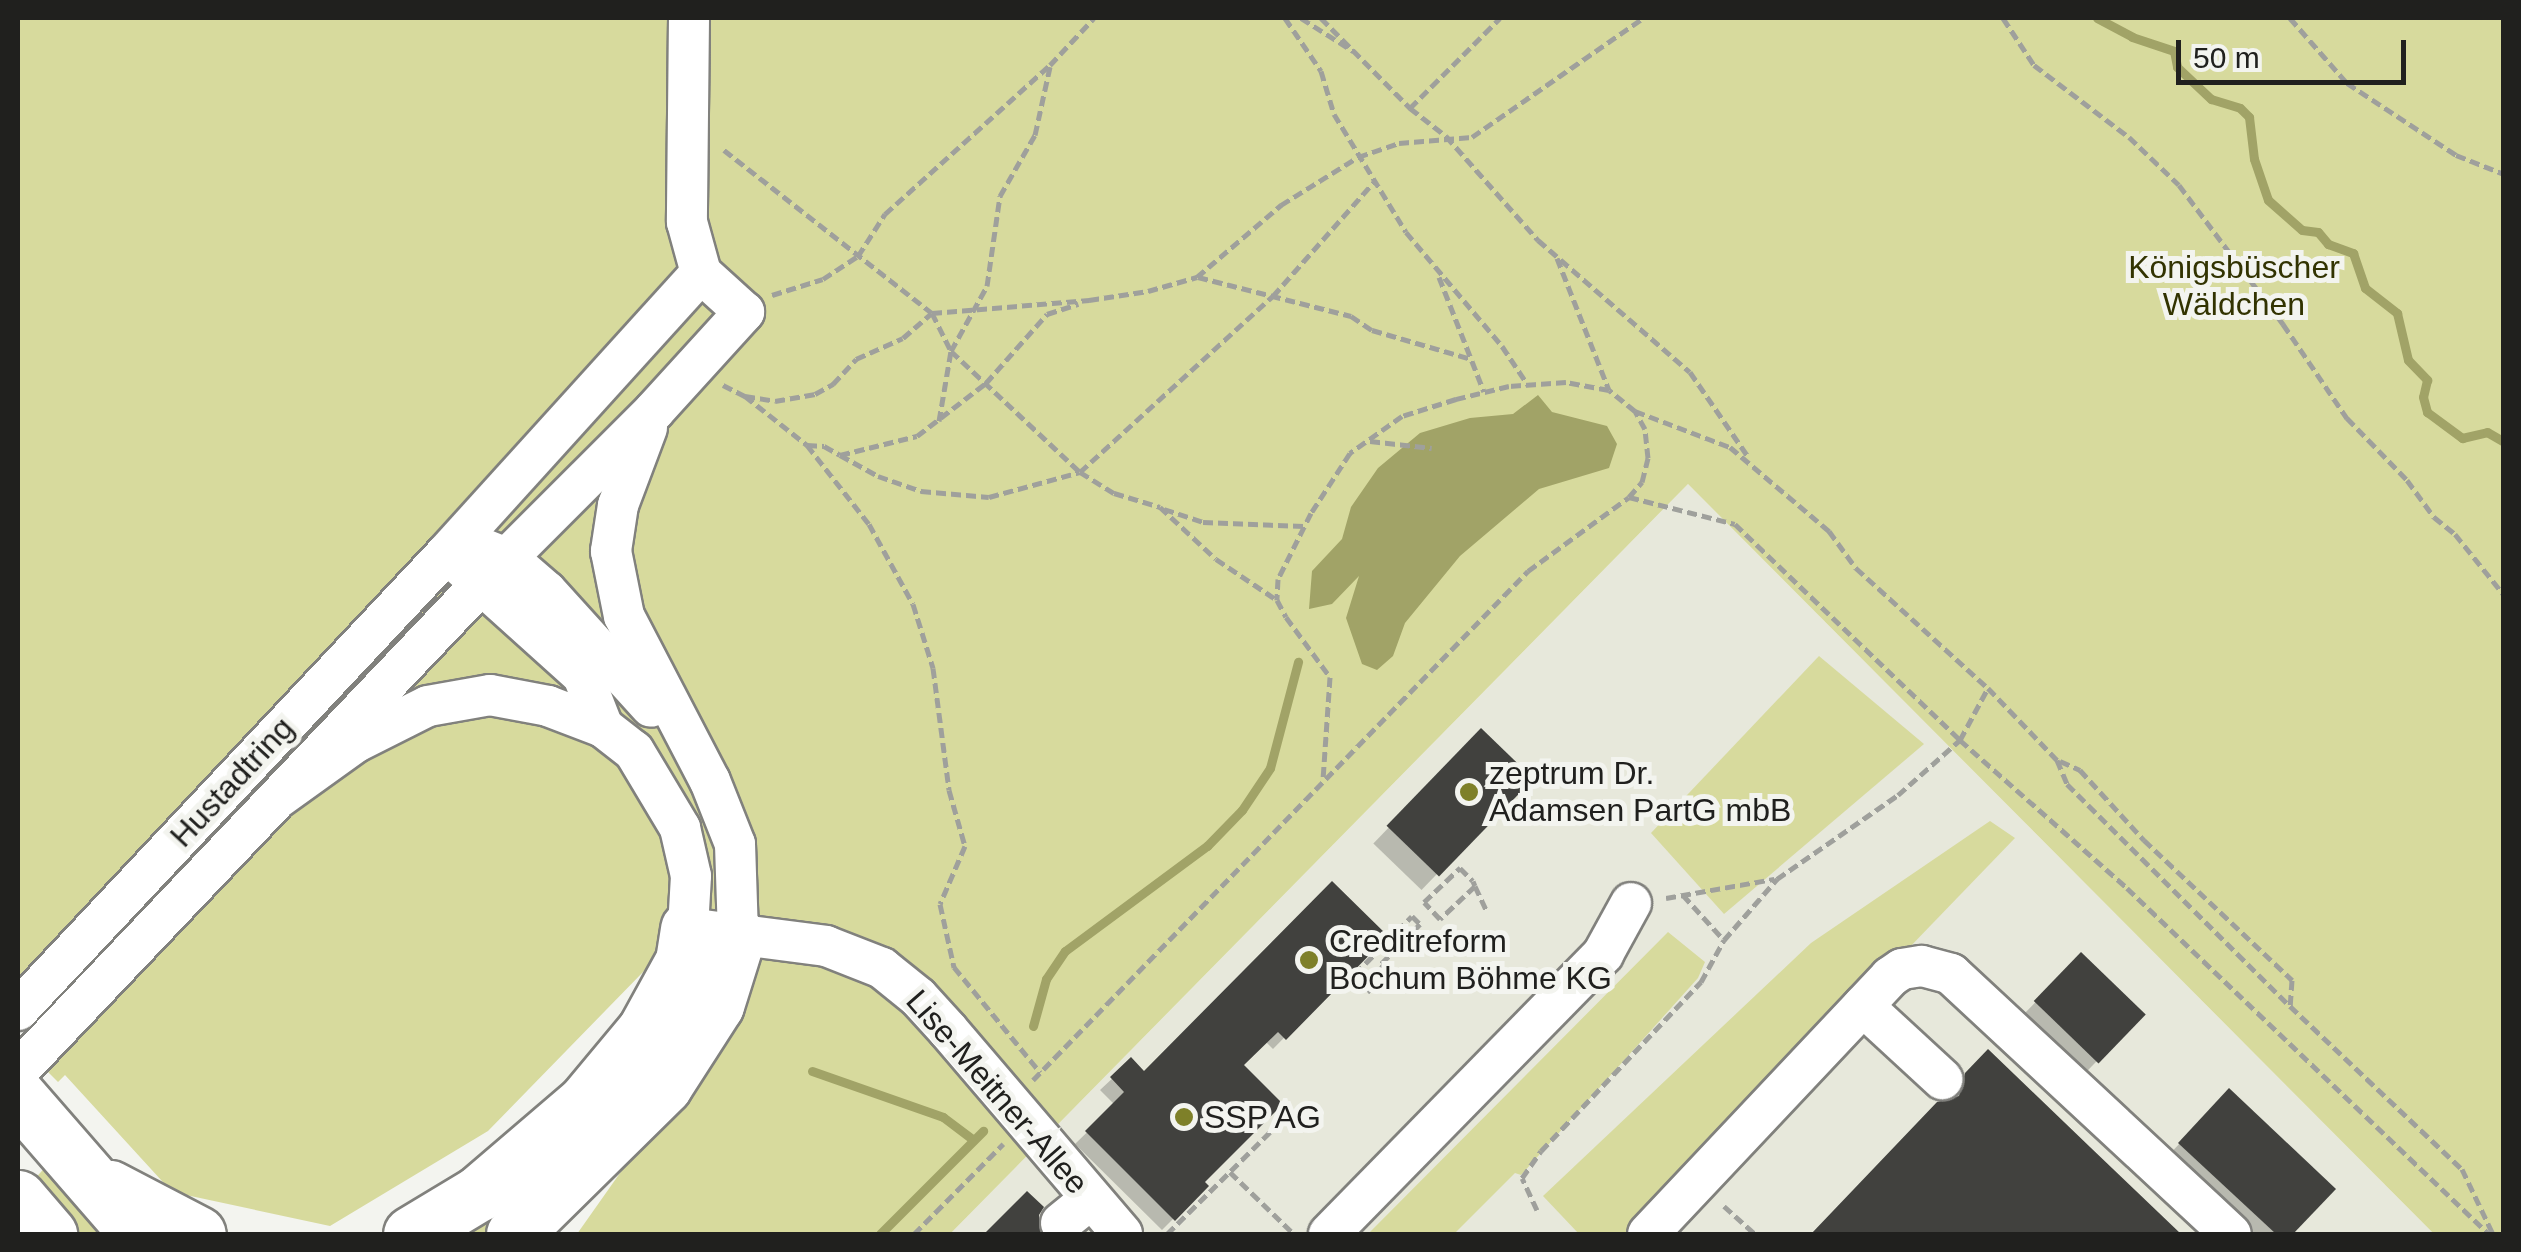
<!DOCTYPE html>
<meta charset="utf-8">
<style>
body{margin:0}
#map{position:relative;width:2521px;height:1252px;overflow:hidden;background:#f3f4ef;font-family:Arial,sans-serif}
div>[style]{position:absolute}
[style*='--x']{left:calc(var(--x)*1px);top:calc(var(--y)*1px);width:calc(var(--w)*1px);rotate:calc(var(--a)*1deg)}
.built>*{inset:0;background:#e7e8db}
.green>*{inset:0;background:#d7da9d}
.water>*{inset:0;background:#a1a367}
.shadow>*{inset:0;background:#0003;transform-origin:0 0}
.stream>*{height:9px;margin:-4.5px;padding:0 4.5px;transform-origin:4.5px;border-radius:4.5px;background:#a1a367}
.building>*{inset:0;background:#41413e;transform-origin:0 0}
.path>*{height:5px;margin-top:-2.5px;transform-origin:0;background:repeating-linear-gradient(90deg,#9fa09c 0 10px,transparent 0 15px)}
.roads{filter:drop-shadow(2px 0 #81817d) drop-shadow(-2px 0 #81817d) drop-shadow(0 2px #81817d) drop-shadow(0 -2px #81817d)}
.minor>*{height:40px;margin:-20px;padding:0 20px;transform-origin:20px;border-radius:20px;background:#fff}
.highway>*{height:55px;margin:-27.5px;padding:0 27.5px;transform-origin:27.5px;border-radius:27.5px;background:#fff}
.dots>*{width:28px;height:28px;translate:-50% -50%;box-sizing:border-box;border:5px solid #f3f4ef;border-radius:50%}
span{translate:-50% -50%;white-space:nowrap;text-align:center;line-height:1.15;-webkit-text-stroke:10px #f3f4ef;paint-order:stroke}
.park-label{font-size:32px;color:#323301}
.poi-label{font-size:32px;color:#20201e}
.left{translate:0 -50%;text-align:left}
.street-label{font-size:32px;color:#20201e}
.frame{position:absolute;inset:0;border:20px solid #20201e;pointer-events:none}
.scale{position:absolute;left:2176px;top:40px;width:230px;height:45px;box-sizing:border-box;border:5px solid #20201e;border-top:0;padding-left:12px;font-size:30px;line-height:35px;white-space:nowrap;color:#20201e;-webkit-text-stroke:8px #f3f4ef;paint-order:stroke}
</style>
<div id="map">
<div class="built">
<div style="clip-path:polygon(1688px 484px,2434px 1234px,950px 1234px)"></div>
</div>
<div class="green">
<div style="clip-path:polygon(18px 18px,2503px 18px,2503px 1234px,2434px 1234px,1688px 484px,950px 1234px,577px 1234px,749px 990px,487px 1234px,450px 1234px,696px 980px,645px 970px,488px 1131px,330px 1226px,172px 1192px,65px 1075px,58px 1082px,40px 1064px,48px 1056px,18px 1022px)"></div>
<div style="clip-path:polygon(1819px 656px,1924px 744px,1724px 914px,1651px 833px)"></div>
<div style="clip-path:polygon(1990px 821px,2015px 838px,1633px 1234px,1579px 1234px,1543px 1196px,1811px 943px)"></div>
<div style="clip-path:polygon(1668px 932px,1705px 962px,1698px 978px,1521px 1175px,1515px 1173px,1454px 1234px,1368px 1234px)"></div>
<div style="clip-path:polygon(47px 1165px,108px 1234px,81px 1234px,34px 1180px)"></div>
</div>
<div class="water">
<div style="clip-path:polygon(1538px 395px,1552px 412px,1607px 426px,1617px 444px,1609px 468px,1539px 489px,1460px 556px,1405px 623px,1393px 656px,1377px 670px,1362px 664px,1346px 618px,1359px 576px,1332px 604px,1309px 609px,1312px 571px,1342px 539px,1351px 507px,1378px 468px,1420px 433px,1470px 418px,1513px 414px)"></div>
</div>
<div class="shadow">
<div style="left:1481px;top:732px;width:67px;height:155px;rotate:44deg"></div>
<div style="clip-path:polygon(1384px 936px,1273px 1049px,1265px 1041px,1241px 1065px,1202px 1182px,1206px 1186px,1162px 1230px,1075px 1144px,1115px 1105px,1100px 1090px,1131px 1061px,1144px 1075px)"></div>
<div style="left:2081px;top:955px;width:85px;height:86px;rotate:44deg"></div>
<div style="clip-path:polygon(1988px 1053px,2178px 1234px,1813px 1234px)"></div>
<div style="clip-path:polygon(2214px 1107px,2333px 1189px,2290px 1234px,2246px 1234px,2165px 1159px)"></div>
</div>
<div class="stream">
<div style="--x:2097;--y:18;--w:40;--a:28"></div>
<div style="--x:2132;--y:37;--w:44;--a:18.4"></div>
<div style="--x:2174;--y:51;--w:16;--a:79"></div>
<div style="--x:2177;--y:67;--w:47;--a:43.3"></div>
<div style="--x:2211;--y:99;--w:30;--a:17"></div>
<div style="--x:2240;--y:108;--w:13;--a:45"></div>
<div style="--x:2249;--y:117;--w:42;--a:83.2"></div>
<div style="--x:2254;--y:159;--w:43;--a:71.1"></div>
<div style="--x:2268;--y:200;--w:45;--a:41.4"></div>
<div style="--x:2302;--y:230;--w:16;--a:7"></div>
<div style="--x:2318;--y:232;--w:16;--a:50"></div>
<div style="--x:2328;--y:244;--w:27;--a:20"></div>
<div style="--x:2353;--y:253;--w:37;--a:71"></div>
<div style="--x:2365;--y:288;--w:41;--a:38"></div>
<div style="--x:2397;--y:313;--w:48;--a:76.8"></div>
<div style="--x:2408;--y:360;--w:28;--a:46"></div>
<div style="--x:2427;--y:380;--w:17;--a:103"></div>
<div style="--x:2423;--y:397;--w:16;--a:75"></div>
<div style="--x:2427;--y:412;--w:44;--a:36.6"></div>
<div style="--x:2462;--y:438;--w:26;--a:-13"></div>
<div style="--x:2487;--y:432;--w:20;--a:30"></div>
<div style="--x:1033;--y:1026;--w:49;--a:-74.5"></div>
<div style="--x:1046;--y:979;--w:34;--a:-56"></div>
<div style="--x:1065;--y:951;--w:177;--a:-36.5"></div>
<div style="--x:1207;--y:846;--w:50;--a:-45.8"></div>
<div style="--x:1242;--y:810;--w:50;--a:-56.3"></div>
<div style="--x:1270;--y:768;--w:110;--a:-75.2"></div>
<div style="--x:812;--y:1071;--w:139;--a:19.3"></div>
<div style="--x:943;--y:1117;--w:38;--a:37"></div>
<div style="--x:880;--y:1234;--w:146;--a:-45"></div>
</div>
<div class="building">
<div style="left:1481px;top:728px;width:73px;height:136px;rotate:44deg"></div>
<div style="clip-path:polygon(1332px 881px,1388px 936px,1286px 1040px,1278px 1032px,1244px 1065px,1283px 1104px,1205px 1182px,1209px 1186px,1175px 1221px,1085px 1131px,1124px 1092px,1110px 1077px,1131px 1057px,1144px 1071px)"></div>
<div style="left:2081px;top:952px;width:90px;height:68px;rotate:44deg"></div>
<div style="clip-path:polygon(1988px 1049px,2090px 1147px,2181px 1234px,1811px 1234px,1937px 1102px,1959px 1096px,1965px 1073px)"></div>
<div style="clip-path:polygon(2229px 1088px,2336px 1189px,2293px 1234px,2276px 1234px,2178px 1143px)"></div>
<div style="clip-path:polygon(1027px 1191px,1044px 1207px,1039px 1215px,1041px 1234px,984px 1234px)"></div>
</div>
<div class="path">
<div style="--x:1285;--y:18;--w:64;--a:55.8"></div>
<div style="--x:1321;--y:71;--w:45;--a:73.2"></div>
<div style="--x:1334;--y:114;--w:138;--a:58.6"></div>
<div style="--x:1406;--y:232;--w:149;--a:49.9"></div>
<div style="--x:1502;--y:346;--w:47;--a:56.3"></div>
<div style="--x:1301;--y:18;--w:62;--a:32.4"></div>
<div style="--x:1321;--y:18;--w:127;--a:45.3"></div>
<div style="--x:1410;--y:108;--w:46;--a:37.9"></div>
<div style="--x:1446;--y:136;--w:139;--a:48.5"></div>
<div style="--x:1538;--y:240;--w:201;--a:41"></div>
<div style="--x:1690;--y:372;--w:104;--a:55.5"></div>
<div style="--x:2003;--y:18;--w:56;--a:56.6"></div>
<div style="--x:2034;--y:65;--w:119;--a:37.2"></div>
<div style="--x:2129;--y:137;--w:69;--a:43.8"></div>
<div style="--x:2179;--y:185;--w:174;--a:53.2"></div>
<div style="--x:2283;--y:324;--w:114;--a:55.8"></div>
<div style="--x:2347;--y:418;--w:86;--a:45.9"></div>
<div style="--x:2407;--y:480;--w:46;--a:53.9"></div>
<div style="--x:2434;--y:517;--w:27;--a:39"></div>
<div style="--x:2455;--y:534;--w:78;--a:51.2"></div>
<div style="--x:2290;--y:18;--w:86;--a:48.8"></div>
<div style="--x:2347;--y:83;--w:131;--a:33.4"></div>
<div style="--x:2456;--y:155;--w:52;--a:21.6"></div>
<div style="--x:1410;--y:108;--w:127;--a:-45"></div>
<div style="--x:724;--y:150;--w:264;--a:38.1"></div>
<div style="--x:932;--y:313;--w:42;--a:63.4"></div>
<div style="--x:951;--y:351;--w:177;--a:43.2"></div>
<div style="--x:1080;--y:472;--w:40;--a:32"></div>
<div style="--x:1114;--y:493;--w:48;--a:16.9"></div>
<div style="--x:1160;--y:507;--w:76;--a:42.9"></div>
<div style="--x:1216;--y:559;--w:73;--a:33.9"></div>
<div style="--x:1557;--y:258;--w:142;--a:68.5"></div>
<div style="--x:1198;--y:277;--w:158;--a:14.3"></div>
<div style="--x:1351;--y:316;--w:25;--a:34"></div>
<div style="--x:1372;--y:330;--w:103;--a:16.3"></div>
<div style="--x:1439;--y:277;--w:123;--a:68.6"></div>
<div style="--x:772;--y:295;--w:53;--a:-17.4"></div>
<div style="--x:823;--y:279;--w:42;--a:-33.3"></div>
<div style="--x:858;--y:256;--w:50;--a:-57.3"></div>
<div style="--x:885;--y:214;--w:222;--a:-42.1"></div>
<div style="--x:1050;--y:65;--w:64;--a:-46.9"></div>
<div style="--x:723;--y:385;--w:25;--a:27"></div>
<div style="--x:745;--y:396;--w:79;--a:38.3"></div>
<div style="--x:807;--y:445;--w:100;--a:51.9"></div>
<div style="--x:869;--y:524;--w:91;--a:61.2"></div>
<div style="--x:913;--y:604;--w:67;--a:72.6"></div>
<div style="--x:933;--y:668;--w:123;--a:82.5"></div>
<div style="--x:949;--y:790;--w:58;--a:74.1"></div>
<div style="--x:965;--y:846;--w:63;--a:113.3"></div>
<div style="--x:940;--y:904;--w:65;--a:77.5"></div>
<div style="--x:954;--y:967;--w:136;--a:50.7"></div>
<div style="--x:745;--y:396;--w:30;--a:9"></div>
<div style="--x:775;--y:401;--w:41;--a:-9.9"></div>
<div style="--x:815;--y:394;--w:21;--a:-29"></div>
<div style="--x:833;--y:384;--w:34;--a:-47"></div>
<div style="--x:856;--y:359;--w:51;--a:-24.1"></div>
<div style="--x:903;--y:338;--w:38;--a:-41"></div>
<div style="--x:932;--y:313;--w:158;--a:-4.7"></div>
<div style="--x:1089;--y:300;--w:60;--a:-8.7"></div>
<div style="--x:1148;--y:291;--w:51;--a:-15.9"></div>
<div style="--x:1197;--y:277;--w:111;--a:-40.6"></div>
<div style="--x:1281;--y:205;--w:91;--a:-31.9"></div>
<div style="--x:1358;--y:157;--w:43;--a:-18.9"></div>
<div style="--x:1399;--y:143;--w:73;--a:-4.7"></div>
<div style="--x:1472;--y:137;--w:208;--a:-34.8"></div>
<div style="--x:1635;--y:411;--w:102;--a:20.8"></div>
<div style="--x:1730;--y:447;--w:130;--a:40.3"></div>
<div style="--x:1829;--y:531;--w:46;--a:53.9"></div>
<div style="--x:1856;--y:568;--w:178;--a:42.3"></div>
<div style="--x:1988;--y:688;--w:100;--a:46.2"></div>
<div style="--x:2057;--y:760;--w:26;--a:67"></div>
<div style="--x:2067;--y:784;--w:315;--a:44.9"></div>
<div style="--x:2290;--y:1006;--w:237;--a:43.5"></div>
<div style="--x:2462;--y:1169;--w:72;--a:64.5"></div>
<div style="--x:939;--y:421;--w:71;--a:-80.3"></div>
<div style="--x:951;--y:351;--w:74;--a:-61"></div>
<div style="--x:987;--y:286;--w:91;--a:-81.8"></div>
<div style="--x:1000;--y:196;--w:70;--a:-60.2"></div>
<div style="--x:1035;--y:135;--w:70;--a:-77.6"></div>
<div style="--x:1370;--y:441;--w:62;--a:6.4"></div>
<div style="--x:807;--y:445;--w:17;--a:3"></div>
<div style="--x:824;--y:446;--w:18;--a:29"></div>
<div style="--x:840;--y:455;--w:79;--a:-13.9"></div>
<div style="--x:917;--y:436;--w:87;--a:-37.5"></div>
<div style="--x:986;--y:383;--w:92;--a:-48.5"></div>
<div style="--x:1047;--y:314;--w:33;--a:-18"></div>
<div style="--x:840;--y:455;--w:43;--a:28.9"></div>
<div style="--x:878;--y:476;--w:46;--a:19.2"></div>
<div style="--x:921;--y:491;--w:68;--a:5"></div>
<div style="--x:989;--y:497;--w:94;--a:-15.4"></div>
<div style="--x:1080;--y:472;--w:261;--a:-42.4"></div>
<div style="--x:1273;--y:296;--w:152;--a:-48.5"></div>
<div style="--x:1629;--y:497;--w:109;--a:14.3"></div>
<div style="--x:1735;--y:524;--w:312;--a:43.8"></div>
<div style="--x:1960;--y:740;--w:223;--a:41.5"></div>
<div style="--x:2127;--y:888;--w:501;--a:43.71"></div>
<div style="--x:1164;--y:509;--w:41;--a:18.4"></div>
<div style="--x:1203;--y:522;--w:101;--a:2.3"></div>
<div style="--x:2060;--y:761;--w:22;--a:24"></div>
<div style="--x:2080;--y:770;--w:95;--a:47.6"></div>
<div style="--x:2144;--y:840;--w:204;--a:43.4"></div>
<div style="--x:2292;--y:980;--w:26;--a:94"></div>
<div style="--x:1475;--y:886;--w:48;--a:136.7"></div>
<div style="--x:1440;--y:919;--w:23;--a:-133"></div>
<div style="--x:1424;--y:902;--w:50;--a:-43.4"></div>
<div style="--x:1460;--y:868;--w:18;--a:45"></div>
<div style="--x:1473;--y:881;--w:5;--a:68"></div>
<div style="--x:1475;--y:886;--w:26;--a:65"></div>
<div style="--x:1683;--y:895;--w:61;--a:47.7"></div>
<div style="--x:1666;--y:898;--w:110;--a:-10"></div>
<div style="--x:1371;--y:992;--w:24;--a:-132"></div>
<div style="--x:1355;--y:974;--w:81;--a:-45.5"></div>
<div style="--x:1412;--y:916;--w:11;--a:45"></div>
<div style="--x:1420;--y:924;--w:56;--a:134.3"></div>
<div style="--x:1381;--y:964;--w:13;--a:45"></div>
<div style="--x:1033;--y:1080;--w:710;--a:-45.8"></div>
<div style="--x:1528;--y:571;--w:125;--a:-36.2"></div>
<div style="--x:1629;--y:497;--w:20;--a:-49"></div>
<div style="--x:1642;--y:482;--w:25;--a:-76"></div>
<div style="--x:1648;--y:458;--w:29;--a:-96"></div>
<div style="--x:1645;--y:429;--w:21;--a:-119"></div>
<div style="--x:1635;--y:411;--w:33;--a:-141"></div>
<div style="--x:1609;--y:390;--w:44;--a:-169.5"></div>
<div style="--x:1566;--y:382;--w:57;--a:176"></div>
<div style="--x:1509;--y:386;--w:55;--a:166.2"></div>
<div style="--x:1456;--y:399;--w:57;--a:162.5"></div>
<div style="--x:1402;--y:416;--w:64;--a:144.6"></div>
<div style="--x:1350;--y:453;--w:72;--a:123"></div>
<div style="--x:1311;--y:513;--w:74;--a:116.6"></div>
<div style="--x:1278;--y:579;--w:21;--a:93"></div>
<div style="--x:1277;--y:600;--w:19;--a:62"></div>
<div style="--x:1286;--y:617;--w:74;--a:53.7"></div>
<div style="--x:1330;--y:677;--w:104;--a:93.9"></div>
<div style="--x:1230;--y:1172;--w:89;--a:44.1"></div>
<div style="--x:1724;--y:1206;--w:42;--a:42.1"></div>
<div style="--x:1537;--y:1210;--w:35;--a:-115"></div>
<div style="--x:1522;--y:1178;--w:33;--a:-55"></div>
<div style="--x:1541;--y:1151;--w:233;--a:-46.6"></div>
<div style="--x:1701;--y:982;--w:48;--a:-61.3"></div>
<div style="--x:1724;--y:940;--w:81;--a:-49"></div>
<div style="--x:1777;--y:879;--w:147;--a:-34.8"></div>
<div style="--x:1898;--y:795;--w:83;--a:-41.6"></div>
<div style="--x:1960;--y:740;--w:59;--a:-61.7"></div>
<div style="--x:914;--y:1234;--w:127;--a:-45.3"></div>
<div style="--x:1167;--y:1234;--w:151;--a:-44.7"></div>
</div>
<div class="roads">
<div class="minor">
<div style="--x:689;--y:18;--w:204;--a:90.6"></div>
<div style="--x:687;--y:222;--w:53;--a:74.6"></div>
<div style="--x:647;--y:428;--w:82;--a:110.6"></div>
<div style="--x:618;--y:505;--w:47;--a:98.7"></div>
<div style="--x:611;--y:551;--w:66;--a:78.7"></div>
<div style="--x:624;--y:616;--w:186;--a:62.5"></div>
<div style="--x:710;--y:781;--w:68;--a:68.4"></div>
<div style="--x:735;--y:844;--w:91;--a:88.1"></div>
<div style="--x:484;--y:549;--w:27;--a:22"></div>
<div style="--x:509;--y:559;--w:49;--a:40.9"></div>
<div style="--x:546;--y:591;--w:156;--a:47.8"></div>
<div style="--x:461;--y:566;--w:164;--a:42"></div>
<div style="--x:583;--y:676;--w:55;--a:68.6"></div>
<div style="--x:278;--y:798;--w:96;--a:-35.7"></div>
<div style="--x:356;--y:742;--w:80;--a:-26.6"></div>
<div style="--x:428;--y:706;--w:63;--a:-10.1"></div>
<div style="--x:490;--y:695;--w:59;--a:10.7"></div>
<div style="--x:548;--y:706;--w:59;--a:20.9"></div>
<div style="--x:603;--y:727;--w:39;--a:38"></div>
<div style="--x:634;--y:751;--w:90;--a:59.1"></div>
<div style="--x:680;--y:828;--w:49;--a:77.1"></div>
<div style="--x:691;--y:876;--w:52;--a:93.3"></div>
<div style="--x:688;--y:928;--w:139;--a:7.4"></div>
<div style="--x:826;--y:946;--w:60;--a:21.4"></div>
<div style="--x:882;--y:968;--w:46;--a:38.9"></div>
<div style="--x:918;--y:997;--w:45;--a:47.7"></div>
<div style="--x:948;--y:1030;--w:268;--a:49.5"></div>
<div style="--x:1863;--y:1006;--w:108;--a:42.7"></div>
<div style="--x:18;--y:1010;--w:625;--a:-46.81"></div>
<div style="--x:446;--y:554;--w:379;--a:-47.8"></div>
<div style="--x:18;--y:1071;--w:673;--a:-46.44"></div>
<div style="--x:482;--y:583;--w:243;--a:-45"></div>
<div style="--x:654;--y:411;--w:134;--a:-47.7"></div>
<div style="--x:744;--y:312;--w:58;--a:-137.8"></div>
<div style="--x:1061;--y:1223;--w:38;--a:-39"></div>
<div style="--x:1329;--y:1234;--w:392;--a:-45.6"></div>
<div style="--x:1603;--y:954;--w:58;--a:-61.2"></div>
<div style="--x:1648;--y:1234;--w:353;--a:-46.7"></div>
<div style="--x:1890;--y:977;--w:14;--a:-34"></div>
<div style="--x:1902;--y:969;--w:20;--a:-9"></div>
<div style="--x:1922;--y:966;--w:30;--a:15"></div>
<div style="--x:1951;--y:974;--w:382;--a:42.9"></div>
</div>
<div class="highway">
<div style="--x:18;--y:1096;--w:183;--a:49"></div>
<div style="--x:110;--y:1188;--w:99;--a:27.6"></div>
<div style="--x:18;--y:1198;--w:48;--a:49.3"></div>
<div style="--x:411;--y:1234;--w:79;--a:-31.1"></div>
<div style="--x:479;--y:1193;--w:140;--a:-40.6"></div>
<div style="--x:585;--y:1102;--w:94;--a:-50.2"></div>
<div style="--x:645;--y:1030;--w:79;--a:-61.2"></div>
<div style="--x:683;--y:961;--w:33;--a:-81"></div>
<div style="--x:514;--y:1234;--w:211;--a:-44.6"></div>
<div style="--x:664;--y:1086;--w:96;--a:-57.3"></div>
<div style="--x:716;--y:1005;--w:73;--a:-72.6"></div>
</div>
</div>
<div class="dots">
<div style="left:1469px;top:792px;background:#7e8029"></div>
<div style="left:1309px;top:960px;background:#7e8029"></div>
<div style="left:1184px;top:1117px;background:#7e8029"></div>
</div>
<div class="park-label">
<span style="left:2234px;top:286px">Königsbüscher<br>Wäldchen</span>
</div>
<div class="poi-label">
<span class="left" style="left:1489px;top:792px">zeptrum Dr.<br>Adamsen PartG mbB</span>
<span class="left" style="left:1329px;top:960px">Creditreform<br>Bochum Böhme KG</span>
<span class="left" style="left:1204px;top:1117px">SSP AG</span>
</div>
<div class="street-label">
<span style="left:232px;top:782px;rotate:-47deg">Hustadtring</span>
<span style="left:997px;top:1092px;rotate:49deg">Lise-Meitner-Allee</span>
</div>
<div class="frame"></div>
<div class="scale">50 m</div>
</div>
